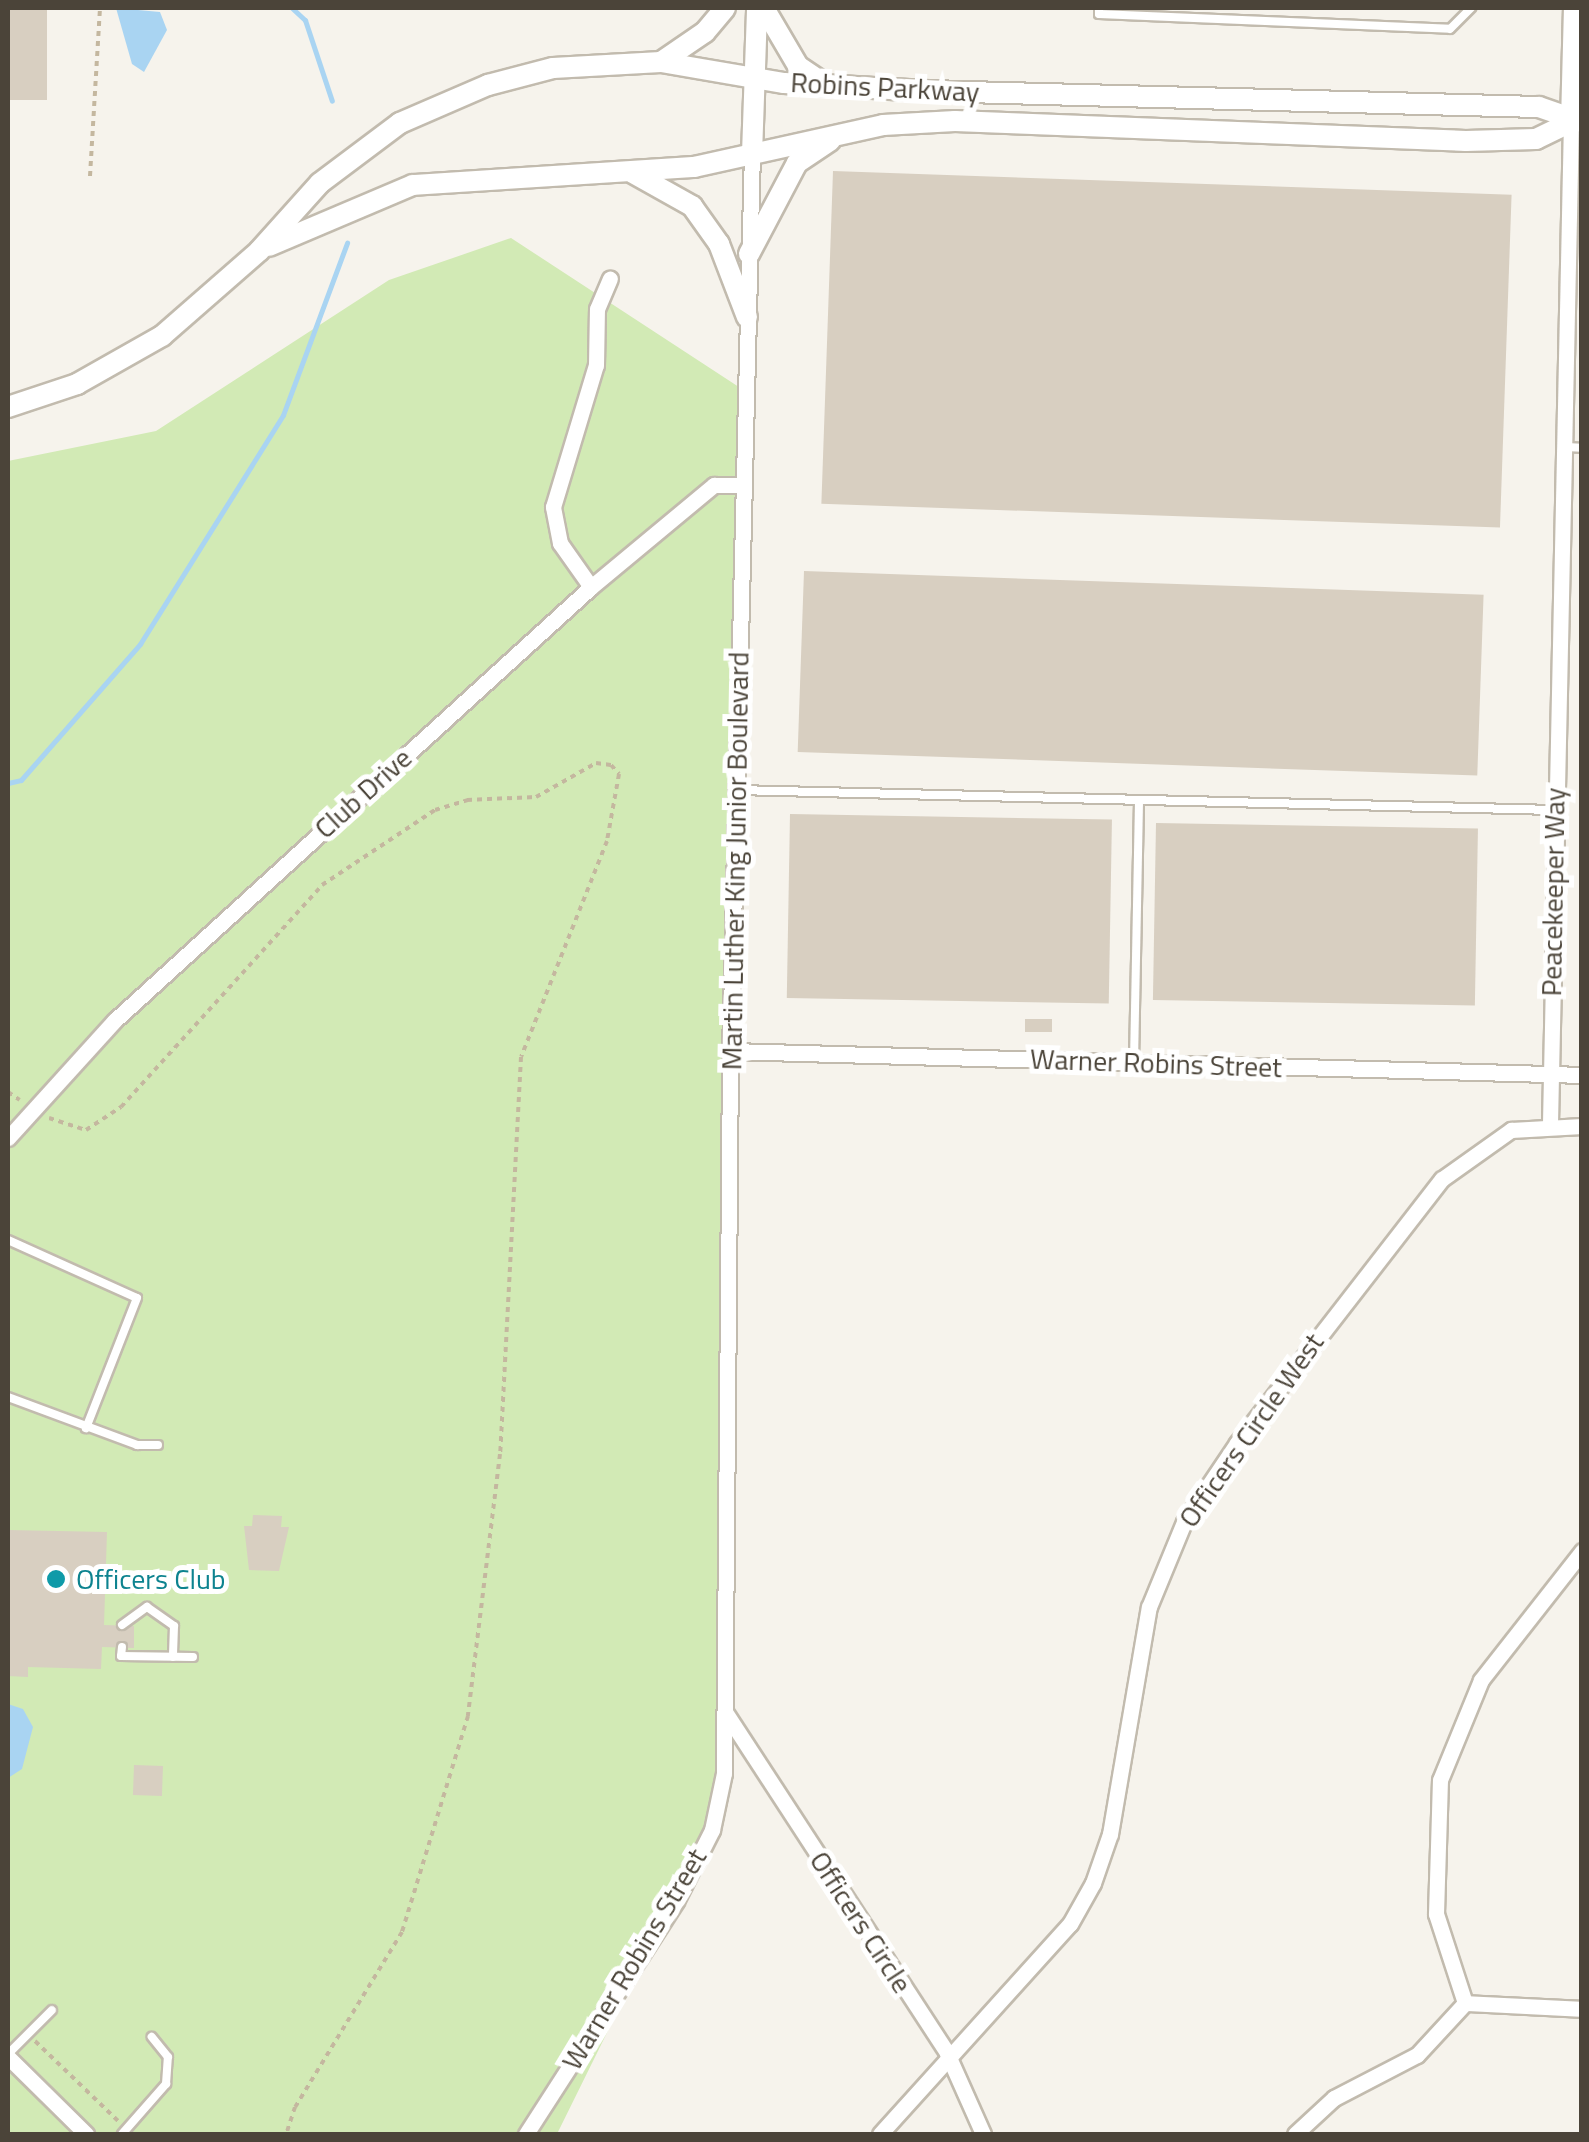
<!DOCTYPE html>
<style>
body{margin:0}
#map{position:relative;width:1589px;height:2142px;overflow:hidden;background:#f6f3ec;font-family:"Titillium Web",sans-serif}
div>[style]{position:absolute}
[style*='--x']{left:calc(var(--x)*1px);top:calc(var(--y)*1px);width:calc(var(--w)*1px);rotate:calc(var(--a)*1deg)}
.green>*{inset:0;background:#d2eab5}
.water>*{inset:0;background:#a9d4f2}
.stream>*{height:5px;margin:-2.5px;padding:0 2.5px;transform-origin:2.5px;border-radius:2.5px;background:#a9d4f2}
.building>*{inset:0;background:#d8cfc1;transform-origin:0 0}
.path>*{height:4px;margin-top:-2px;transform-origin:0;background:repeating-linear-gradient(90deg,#c4b79f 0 5px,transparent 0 10px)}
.roads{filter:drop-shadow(2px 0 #c2bbae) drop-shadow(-2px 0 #c2bbae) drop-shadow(0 2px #c2bbae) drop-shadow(0 -2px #c2bbae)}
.service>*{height:8px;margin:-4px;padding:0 4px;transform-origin:4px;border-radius:4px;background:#fff}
.minor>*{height:15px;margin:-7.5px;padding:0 7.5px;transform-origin:7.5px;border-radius:7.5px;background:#fff}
.tertiary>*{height:20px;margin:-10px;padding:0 10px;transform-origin:10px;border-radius:10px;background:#fff}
.dots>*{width:28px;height:28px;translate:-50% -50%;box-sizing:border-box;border:5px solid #fff;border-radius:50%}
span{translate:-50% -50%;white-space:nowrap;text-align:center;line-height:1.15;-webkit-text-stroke:10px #fff;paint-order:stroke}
.street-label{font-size:28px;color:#4b4439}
.culture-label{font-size:28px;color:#0d838f}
.left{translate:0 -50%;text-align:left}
.frame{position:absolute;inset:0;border:10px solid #4b4439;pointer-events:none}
</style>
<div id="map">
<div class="green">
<div style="clip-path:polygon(511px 238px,745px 391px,716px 1812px,557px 2134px,8px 2134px,8px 461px,156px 431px,389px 280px)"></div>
</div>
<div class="water">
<div style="clip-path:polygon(116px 8px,160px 12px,167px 30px,144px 72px,132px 64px)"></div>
<div style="clip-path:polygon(8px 1704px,23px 1709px,33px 1727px,22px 1769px,8px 1778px)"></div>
</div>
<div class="stream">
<div style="--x:292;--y:8;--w:18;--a:43"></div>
<div style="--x:305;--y:20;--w:85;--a:71.6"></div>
<div style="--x:8;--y:783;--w:13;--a:-13"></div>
<div style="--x:21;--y:780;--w:181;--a:-48.8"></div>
<div style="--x:140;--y:644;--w:270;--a:-58"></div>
<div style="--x:283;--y:415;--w:184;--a:-69.6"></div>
</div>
<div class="building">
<div style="left:8px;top:8px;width:39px;height:92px"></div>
<div style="left:833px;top:171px;width:679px;height:333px;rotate:2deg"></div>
<div style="left:804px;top:571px;width:680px;height:181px;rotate:2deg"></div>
<div style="left:790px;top:814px;width:322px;height:184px;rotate:1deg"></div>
<div style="left:1156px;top:823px;width:322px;height:177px;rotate:1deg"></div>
<div style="left:1025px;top:1019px;width:27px;height:13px"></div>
<div style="clip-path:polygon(253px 1515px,282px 1516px,281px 1527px,289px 1527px,279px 1571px,249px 1570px,244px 1526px,252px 1526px)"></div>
<div style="clip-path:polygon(8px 1530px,107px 1532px,104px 1625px,134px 1626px,134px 1648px,102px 1647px,101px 1669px,28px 1667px,28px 1677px,8px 1676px)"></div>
<div style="left:134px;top:1765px;width:29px;height:30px;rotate:2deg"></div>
</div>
<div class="path">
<div style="--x:90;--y:176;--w:168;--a:-86.6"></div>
<div style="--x:8;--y:1092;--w:14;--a:34"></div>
<div style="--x:49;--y:1118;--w:39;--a:18"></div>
<div style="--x:86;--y:1130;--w:42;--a:-33.3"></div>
<div style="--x:121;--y:1107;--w:299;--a:-47.8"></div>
<div style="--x:322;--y:885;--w:136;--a:-33.6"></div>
<div style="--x:435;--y:810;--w:34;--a:-17"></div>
<div style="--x:467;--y:800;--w:69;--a:-2.5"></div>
<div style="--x:536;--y:797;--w:69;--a:-29.5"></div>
<div style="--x:596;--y:763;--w:15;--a:8"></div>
<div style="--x:611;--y:765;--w:12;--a:48"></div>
<div style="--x:619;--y:774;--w:68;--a:100.2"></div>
<div style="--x:607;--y:841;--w:232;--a:111.7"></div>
<div style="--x:521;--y:1057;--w:398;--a:93"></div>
<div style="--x:500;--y:1454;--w:264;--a:97"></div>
<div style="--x:468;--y:1716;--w:226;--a:107"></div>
<div style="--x:402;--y:1932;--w:205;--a:121.4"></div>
<div style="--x:295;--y:2107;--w:28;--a:108"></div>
<div style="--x:35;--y:2041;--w:115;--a:43.9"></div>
</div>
<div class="roads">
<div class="service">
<div style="--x:1099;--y:8;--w:6;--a:90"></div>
<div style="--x:1099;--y:14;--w:351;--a:2.4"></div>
<div style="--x:1450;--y:29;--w:30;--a:-45"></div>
<div style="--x:1565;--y:447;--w:17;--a:3"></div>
<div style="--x:736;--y:790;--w:819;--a:1.4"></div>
<div style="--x:1134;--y:1062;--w:262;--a:-88.9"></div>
<div style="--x:8;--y:1240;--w:141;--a:24.2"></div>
<div style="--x:137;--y:1298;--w:140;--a:111.4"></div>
<div style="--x:8;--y:1397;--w:138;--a:20.4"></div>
<div style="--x:137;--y:1445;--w:21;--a:0"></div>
<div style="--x:122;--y:1625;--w:31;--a:-36"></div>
<div style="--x:147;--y:1607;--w:33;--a:35"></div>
<div style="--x:174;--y:1626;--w:31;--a:92"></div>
<div style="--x:122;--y:1647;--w:9;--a:96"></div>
<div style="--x:121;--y:1656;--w:72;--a:0.8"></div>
<div style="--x:8;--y:2054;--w:62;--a:-45"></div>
<div style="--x:122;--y:2134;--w:67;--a:-48.7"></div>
<div style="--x:166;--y:2084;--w:27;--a:-86"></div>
<div style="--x:168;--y:2057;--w:26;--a:-129"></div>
</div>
<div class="minor">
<div style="--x:591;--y:587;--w:54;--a:-125.2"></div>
<div style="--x:560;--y:543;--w:37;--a:-101"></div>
<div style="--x:553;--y:507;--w:148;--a:-73.2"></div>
<div style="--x:596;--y:365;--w:56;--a:-89"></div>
<div style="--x:597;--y:309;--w:33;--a:-67"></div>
<div style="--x:730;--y:1051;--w:852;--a:1.61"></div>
<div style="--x:1550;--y:1123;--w:1001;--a:-88.8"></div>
<div style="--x:8;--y:1138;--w:158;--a:-47.8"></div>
<div style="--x:114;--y:1021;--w:645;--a:-42.3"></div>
<div style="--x:591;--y:587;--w:160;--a:-39.7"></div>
<div style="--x:714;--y:485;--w:29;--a:0"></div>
<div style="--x:727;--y:1715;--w:403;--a:56.9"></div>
<div style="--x:947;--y:2053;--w:89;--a:66"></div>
<div style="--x:1465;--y:2003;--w:94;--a:-108"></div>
<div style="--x:1436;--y:1914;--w:134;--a:-88.3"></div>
<div style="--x:1440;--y:1780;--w:108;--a:-67.7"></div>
<div style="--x:1481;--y:1680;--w:164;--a:-51.9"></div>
<div style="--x:8;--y:2057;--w:110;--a:44.6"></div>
<div style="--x:526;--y:2134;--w:277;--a:-57.2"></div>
<div style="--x:676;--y:1901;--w:80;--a:-63.1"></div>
<div style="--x:712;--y:1830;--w:58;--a:-78.1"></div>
<div style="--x:724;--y:1773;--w:722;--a:-89.52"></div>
<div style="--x:730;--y:1051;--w:897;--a:-88.6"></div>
<div style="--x:880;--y:2134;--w:283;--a:-47.9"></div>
<div style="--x:1070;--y:1924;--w:47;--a:-60.7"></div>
<div style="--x:1093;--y:1883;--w:52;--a:-70.9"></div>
<div style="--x:1110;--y:1834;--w:230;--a:-80.3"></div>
<div style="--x:1149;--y:1607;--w:92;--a:-67.6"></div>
<div style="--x:1184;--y:1522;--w:95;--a:-56.1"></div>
<div style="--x:1237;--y:1443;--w:334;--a:-52.2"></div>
<div style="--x:1442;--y:1179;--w:85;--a:-35.4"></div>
<div style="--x:1511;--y:1130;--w:71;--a:-3.2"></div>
<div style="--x:1295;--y:2134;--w:53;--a:-42.7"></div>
<div style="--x:1334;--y:2098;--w:93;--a:-27.4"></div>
<div style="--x:1417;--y:2055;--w:71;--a:-47.3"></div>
<div style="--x:1465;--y:2003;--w:117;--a:2.9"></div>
</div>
<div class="tertiary">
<div style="--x:764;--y:8;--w:67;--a:59.6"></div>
<div style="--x:798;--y:66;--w:30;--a:34"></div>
<div style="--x:661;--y:62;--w:53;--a:-34.3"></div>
<div style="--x:705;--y:32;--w:31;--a:-50"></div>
<div style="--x:1571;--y:122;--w:114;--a:-88.5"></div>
<div style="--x:752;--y:154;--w:146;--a:-88"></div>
<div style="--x:633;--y:173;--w:68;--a:29.2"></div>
<div style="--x:692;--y:206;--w:47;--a:54.6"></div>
<div style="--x:719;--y:244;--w:78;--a:69"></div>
<div style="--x:269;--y:246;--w:156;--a:-23"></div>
<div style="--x:413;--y:185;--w:282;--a:-3.7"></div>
<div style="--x:694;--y:167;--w:194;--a:-12.5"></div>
<div style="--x:883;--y:125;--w:72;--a:-3.2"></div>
<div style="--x:955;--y:121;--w:511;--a:2.24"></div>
<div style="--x:1466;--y:141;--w:70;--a:-1.6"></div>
<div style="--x:1536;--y:139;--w:39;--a:-26"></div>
<div style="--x:749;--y:254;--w:103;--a:-62.2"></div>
<div style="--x:797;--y:163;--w:40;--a:-34"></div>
<div style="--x:8;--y:407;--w:73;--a:-18.4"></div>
<div style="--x:77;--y:384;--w:98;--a:-29.5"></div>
<div style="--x:162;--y:336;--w:129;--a:-41.2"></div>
<div style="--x:259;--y:251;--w:91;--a:-48.1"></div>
<div style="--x:320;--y:183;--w:100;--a:-36.9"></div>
<div style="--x:400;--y:123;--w:96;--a:-23.4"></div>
<div style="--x:488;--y:85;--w:67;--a:-14.7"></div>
<div style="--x:553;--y:68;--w:108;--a:-3.2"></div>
<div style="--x:661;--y:62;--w:125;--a:9.7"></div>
<div style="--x:784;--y:83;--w:144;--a:3.2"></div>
<div style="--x:928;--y:91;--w:611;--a:1.5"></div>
<div style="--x:1539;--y:107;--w:46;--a:19.2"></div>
</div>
</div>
<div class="dots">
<div style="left:56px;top:1579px;background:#0f9aa8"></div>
</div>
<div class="street-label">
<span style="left:885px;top:87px;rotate:3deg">Robins Parkway</span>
<span style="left:363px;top:793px;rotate:-42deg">Club Drive</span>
<span style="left:735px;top:861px;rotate:-89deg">Martin Luther King Junior Boulevard</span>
<span style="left:1553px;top:892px;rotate:-89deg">Peacekeeper Way</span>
<span style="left:1156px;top:1063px;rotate:2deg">Warner Robins Street</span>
<span style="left:1251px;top:1430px;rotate:-55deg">Officers Circle West</span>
<span style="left:861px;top:1922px;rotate:57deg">Officers Circle</span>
<span style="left:634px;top:1959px;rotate:-59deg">Warner Robins Street</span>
</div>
<div class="culture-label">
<span class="left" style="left:76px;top:1579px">Officers Club</span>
</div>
<div class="frame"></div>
</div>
